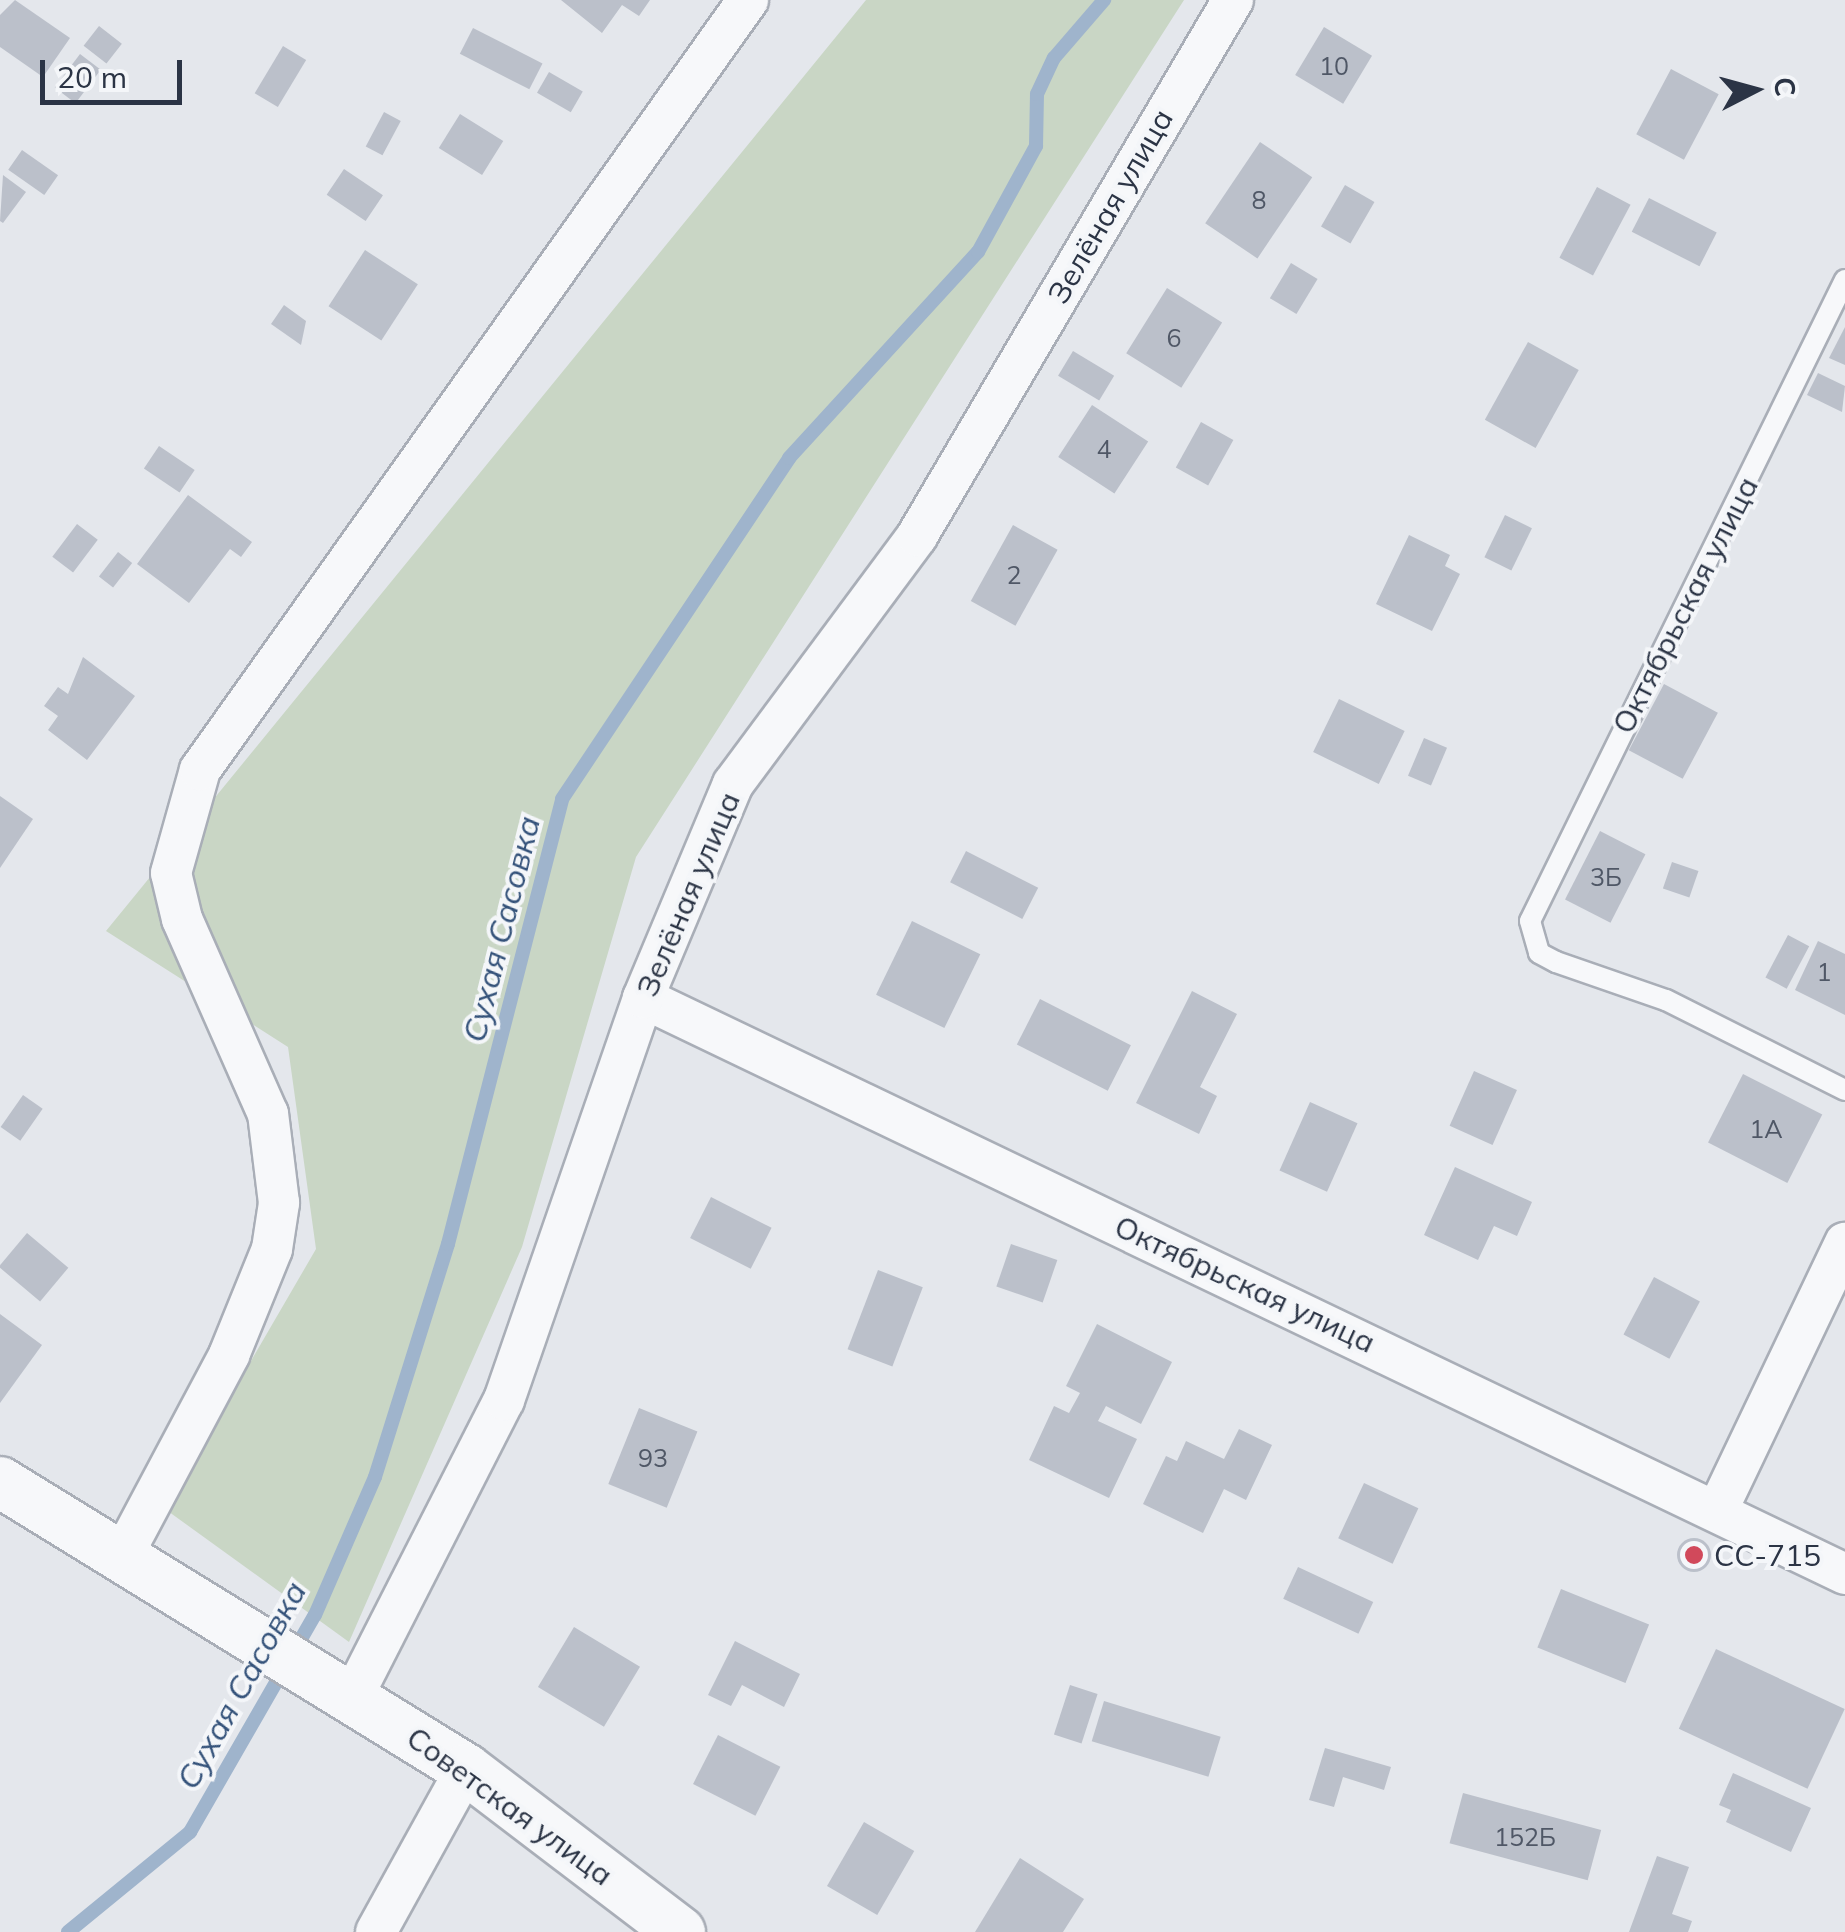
<!DOCTYPE html>
<meta charset="utf-8">
<style>
body{margin:0}
#map{position:relative;width:1845px;height:1932px;overflow:hidden;background:#e4e7ec;font-family:Mulish,sans-serif}
div>[style]{position:absolute}
[style*='--x']{left:calc(var(--x)*1px);top:calc(var(--y)*1px);width:calc(var(--w)*1px);rotate:calc(var(--a)*1deg)}
.green>*{inset:0;background:#c9d6c5}
.stream>*{height:14px;margin:-7px;padding:0 7px;transform-origin:7px;border-radius:7px;background:#9fb4cc}
.building>*{inset:0;background:#bbc0ca;transform-origin:0 0}
.round{border-radius:50%}
.roads{filter:drop-shadow(2px 0 #a9aeb7) drop-shadow(-2px 0 #a9aeb7) drop-shadow(0 2px #a9aeb7) drop-shadow(0 -2px #a9aeb7)}
.service>*{height:20px;margin:-10px;padding:0 10px;transform-origin:10px;border-radius:10px;background:#f7f8fa}
.minor>*{height:40px;margin:-20px;padding:0 20px;transform-origin:20px;border-radius:20px;background:#f7f8fa}
.tertiary>*{height:50px;margin:-25px;padding:0 25px;transform-origin:25px;border-radius:25px;background:#f7f8fa}
.dots>*{width:28px;height:28px;translate:-50% -50%;box-sizing:border-box;border:5px solid #f4f6f9;border-radius:50%}
span{translate:-50% -50%;white-space:nowrap;text-align:center;line-height:1.15;-webkit-text-stroke:8px #f4f6f9;paint-order:stroke}
.number-label{font-size:25px;color:#4f5766}
.number-label span{-webkit-text-stroke-width:0}
.street-label{font-size:30px;color:#2b3445}
.poi-label{font-size:30px;color:#2b3445}
.left{translate:0 -50%;text-align:left}
.water-label{font-size:32px;color:#34527a;font-style:italic}
.north{position:absolute;left:1705px;top:40px;width:100px;height:100px;-webkit-text-stroke:8px #f4f6f9;paint-order:stroke;rotate:84deg;font-size:28px;font-weight:700;line-height:40px;text-align:center;color:#2b3445}
.north::after{content:'';display:block;margin:auto;width:35px;height:45px;background:#2b3445;clip-path:polygon(50% 0,100% 100%,50% 72%,0 100%)}
.scale{position:absolute;left:40px;top:60px;width:142px;height:45px;box-sizing:border-box;border:5px solid #2b3445;border-top:0;padding-left:12px;font-size:30px;line-height:35px;white-space:nowrap;color:#2b3445;-webkit-text-stroke:8px #f4f6f9;paint-order:stroke}
</style>
<div id="map">
<div class="green">
<div style="clip-path:polygon(866px 0,1184px 0,636px 857px,522px 1247px,349px 1642px,165px 1509px,316px 1249px,288px 1047px,106px 931px)"></div>
</div>
<div class="stream">
<div style="--x:68;--y:1932;--w:158;--a:-39.3"></div>
<div style="--x:190;--y:1832;--w:250;--a:-60.1"></div>
<div style="--x:315;--y:1615;--w:150;--a:-66.5"></div>
<div style="--x:375;--y:1477;--w:244;--a:-72.6"></div>
<div style="--x:448;--y:1244;--w:459;--a:-75.6"></div>
<div style="--x:562;--y:799;--w:410;--a:-56.3"></div>
<div style="--x:789;--y:458;--w:280;--a:-47.5"></div>
<div style="--x:978;--y:252;--w:121;--a:-61.3"></div>
<div style="--x:1036;--y:146;--w:52;--a:-88.9"></div>
<div style="--x:1037;--y:94;--w:40;--a:-65"></div>
<div style="--x:1054;--y:58;--w:77;--a:-49.2"></div>
</div>
<div class="building">
<div style="clip-path:polygon(15px 0,70px 38px,43px 77px,0 47px,0 15px)"></div>
<div style="clip-path:polygon(561px 0,650px 0,639px 16px,622px 5px,602px 33px)"></div>
<div style="left:99px;top:26px;width:29px;height:25px;rotate:38deg"></div>
<div style="left:1324px;top:27px;width:56px;height:56px;rotate:31deg"></div>
<div style="left:473px;top:28px;width:78px;height:29px;rotate:27deg"></div>
<div style="left:283px;top:46px;width:27px;height:55px;rotate:31deg"></div>
<div style="left:80px;top:54px;width:26px;height:42px;rotate:37deg"></div>
<div style="left:1671px;top:69px;width:54px;height:74px;rotate:28deg"></div>
<div style="left:549px;top:72px;width:39px;height:24px;rotate:30deg"></div>
<div style="left:384px;top:112px;width:19px;height:39px;rotate:28deg"></div>
<div style="left:460px;top:114px;width:51px;height:40px;rotate:32deg"></div>
<div style="left:1260px;top:142px;width:63px;height:98px;rotate:34deg"></div>
<div style="left:22px;top:150px;width:44px;height:24px;rotate:35deg"></div>
<div style="left:344px;top:169px;width:47px;height:31px;rotate:34deg"></div>
<div style="clip-path:polygon(3px 175px,26px 192px,3px 223px,0 221px)"></div>
<div style="left:1345px;top:185px;width:34px;height:48px;rotate:30deg"></div>
<div style="left:1597px;top:187px;width:38px;height:80px;rotate:28deg"></div>
<div style="left:1649px;top:198px;width:76px;height:38px;rotate:27deg"></div>
<div style="left:365px;top:250px;width:63px;height:67px;rotate:33deg"></div>
<div style="left:1291px;top:263px;width:31px;height:41px;rotate:31deg"></div>
<div style="left:1167px;top:288px;width:65px;height:77px;rotate:32deg"></div>
<div style="clip-path:polygon(284px 305px,306px 321px,301px 345px,271px 324px)"></div>
<div style="clip-path:polygon(1845px 327px,1845px 365px,1829px 358px)"></div>
<div style="left:1528px;top:342px;width:58px;height:89px;rotate:29deg"></div>
<div style="left:1073px;top:351px;width:48px;height:29px;rotate:31deg"></div>
<div style="clip-path:polygon(1818px 373px,1845px 386px,1842px 412px,1807px 395px)"></div>
<div style="left:1092px;top:405px;width:67px;height:62px;rotate:33deg"></div>
<div style="left:1201px;top:422px;width:37px;height:52px;rotate:29deg"></div>
<div style="left:159px;top:446px;width:43px;height:27px;rotate:34deg"></div>
<div style="clip-path:polygon(188px 495px,252px 542px,241px 557px,230px 549px,189px 603px,137px 564px)"></div>
<div style="left:1505px;top:515px;width:30px;height:47px;rotate:26deg"></div>
<div style="left:77px;top:524px;width:26px;height:41px;rotate:37deg"></div>
<div style="left:1013px;top:525px;width:51px;height:87px;rotate:29deg"></div>
<div style="clip-path:polygon(1409px 535px,1450px 555px,1445px 566px,1460px 574px,1432px 631px,1376px 604px)"></div>
<div style="left:118px;top:552px;width:18px;height:31px;rotate:38deg"></div>
<div style="clip-path:polygon(83px 657px,135px 696px,87px 760px,48px 730px,58px 716px,44px 706px,58px 687px,68px 694px)"></div>
<div style="left:1664px;top:684px;width:61px;height:75px;rotate:28deg"></div>
<div style="left:1339px;top:699px;width:73px;height:59px;rotate:26deg"></div>
<div style="left:1424px;top:738px;width:25px;height:41px;rotate:23deg"></div>
<div style="clip-path:polygon(0 796px,33px 819px,0 868px)"></div>
<div style="left:1600px;top:831px;width:51px;height:77px;rotate:27deg"></div>
<div style="left:966px;top:851px;width:81px;height:35px;rotate:27deg"></div>
<div style="left:1672px;top:862px;width:28px;height:28px;rotate:19deg"></div>
<div style="left:912px;top:921px;width:76px;height:82px;rotate:26deg"></div>
<div style="left:1788px;top:935px;width:24px;height:48px;rotate:28deg"></div>
<div style="clip-path:polygon(1818px 941px,1845px 954px,1845px 1015px,1795px 990px)"></div>
<div style="clip-path:polygon(1192px 991px,1237px 1014px,1200px 1087px,1217px 1096px,1199px 1134px,1136px 1103px)"></div>
<div style="left:1040px;top:999px;width:102px;height:51px;rotate:27deg"></div>
<div style="left:1474px;top:1071px;width:47px;height:60px;rotate:24deg"></div>
<div style="left:1743px;top:1074px;width:89px;height:77px;rotate:27deg"></div>
<div style="left:23px;top:1095px;width:24px;height:39px;rotate:35deg"></div>
<div style="left:1310px;top:1102px;width:52px;height:75px;rotate:24deg"></div>
<div style="clip-path:polygon(1455px 1167px,1532px 1202px,1517px 1236px,1494px 1226px,1478px 1260px,1424px 1235px)"></div>
<div style="left:711px;top:1197px;width:68px;height:46px;rotate:27deg"></div>
<div style="left:27px;top:1233px;width:54px;height:44px;rotate:40deg"></div>
<div style="left:1011px;top:1244px;width:49px;height:45px;rotate:19deg"></div>
<div style="left:878px;top:1270px;width:48px;height:85px;rotate:21deg"></div>
<div style="left:1654px;top:1277px;width:52px;height:65px;rotate:28deg"></div>
<div style="clip-path:polygon(0 1314px,42px 1345px,0 1403px)"></div>
<div style="clip-path:polygon(1097px 1324px,1172px 1362px,1141px 1424px,1106px 1406px,1098px 1421px,1137px 1439px,1109px 1498px,1029px 1460px,1054px 1406px,1069px 1413px,1080px 1393px,1066px 1386px)"></div>
<div style="left:639px;top:1408px;width:63px;height:82px;rotate:22deg"></div>
<div style="clip-path:polygon(1239px 1429px,1272px 1445px,1246px 1500px,1224px 1489px,1203px 1533px,1143px 1504px,1166px 1456px,1177px 1461px,1186px 1441px,1224px 1459px)"></div>
<div style="left:1364px;top:1483px;width:60px;height:61px;rotate:25deg"></div>
<div class="round" style="left:1677px;top:1538px;width:34px;height:34px"></div>
<div style="left:1298px;top:1567px;width:83px;height:35px;rotate:25deg"></div>
<div style="left:1561px;top:1589px;width:95px;height:63px;rotate:22deg"></div>
<div style="left:574px;top:1627px;width:77px;height:70px;rotate:31deg"></div>
<div style="clip-path:polygon(735px 1641px,800px 1674px,784px 1707px,742px 1685px,731px 1706px,708px 1695px)"></div>
<div style="left:1716px;top:1649px;width:142px;height:88px;rotate:25deg"></div>
<div style="left:1070px;top:1685px;width:29px;height:52px;rotate:18deg"></div>
<div style="left:1104px;top:1701px;width:122px;height:42px;rotate:17deg"></div>
<div style="left:718px;top:1735px;width:70px;height:55px;rotate:27deg"></div>
<div style="clip-path:polygon(1325px 1748px,1391px 1767px,1384px 1790px,1343px 1777px,1334px 1807px,1309px 1800px)"></div>
<div style="clip-path:polygon(1733px 1773px,1811px 1808px,1791px 1852px,1726px 1822px,1731px 1810px,1719px 1805px)"></div>
<div style="left:1463px;top:1793px;width:143px;height:52px;rotate:15deg"></div>
<div style="left:864px;top:1822px;width:58px;height:74px;rotate:30deg"></div>
<div style="clip-path:polygon(1657px 1856px,1689px 1867px,1672px 1914px,1692px 1921px,1688px 1932px,1629px 1932px)"></div>
<div style="clip-path:polygon(1020px 1858px,1084px 1899px,1063px 1932px,975px 1932px)"></div>
</div>
<div class="roads">
<div class="service">
<div style="--x:1845;--y:280;--w:714;--a:116.17"></div>
<div style="--x:1530;--y:921;--w:33;--a:74"></div>
<div style="--x:1539;--y:953;--w:19;--a:28"></div>
<div style="--x:1556;--y:962;--w:116;--a:19.1"></div>
<div style="--x:1666;--y:1000;--w:200;--a:26.7"></div>
</div>
<div class="minor">
<div style="--x:643;--y:998;--w:1333;--a:25.6"></div>
<div style="--x:1718;--y:1509;--w:295;--a:-64.5"></div>
<div style="--x:125;--y:1551;--w:222;--a:-62"></div>
<div style="--x:229;--y:1355;--w:114;--a:-67.9"></div>
<div style="--x:272;--y:1249;--w:47;--a:-81.3"></div>
<div style="--x:279;--y:1203;--w:90;--a:-97"></div>
<div style="--x:268;--y:1114;--w:213;--a:-113.8"></div>
<div style="--x:182;--y:919;--w:47;--a:-103.4"></div>
<div style="--x:171;--y:873;--w:107;--a:-74.3"></div>
<div style="--x:200;--y:770;--w:945;--a:-54.56"></div>
<div style="--x:353;--y:1696;--w:332;--a:-63"></div>
<div style="--x:504;--y:1400;--w:425;--a:-70.9"></div>
<div style="--x:643;--y:998;--w:232;--a:-67.2"></div>
<div style="--x:733;--y:784;--w:309;--a:-53.4"></div>
<div style="--x:917;--y:536;--w:622;--a:-59.48"></div>
<div style="--x:376;--y:1932;--w:186;--a:-61.1"></div>
</div>
<div class="tertiary">
<div style="--x:0;--y:1482;--w:547;--a:31.63"></div>
<div style="--x:466;--y:1769;--w:269;--a:37.3"></div>
</div>
</div>
<div class="dots">
<div style="left:1694px;top:1555px;background:#d1495b"></div>
</div>
<div class="number-label">
<span style="left:1334px;top:66px">10</span>
<span style="left:1259px;top:200px">8</span>
<span style="left:1174px;top:338px">6</span>
<span style="left:1104px;top:449px">4</span>
<span style="left:1014px;top:575px">2</span>
<span style="left:1606px;top:877px">3Б</span>
<span style="left:1824px;top:972px">1</span>
<span style="left:1766px;top:1129px">1А</span>
<span style="left:653px;top:1458px">93</span>
<span style="left:1525px;top:1837px">152Б</span>
</div>
<div class="street-label">
<span style="left:1110px;top:206px;rotate:-60deg">Зелёная улица</span>
<span style="left:1685px;top:605px;rotate:-63deg">Октябрьская улица</span>
<span style="left:688px;top:894px;rotate:-67deg">Зелёная улица</span>
<span style="left:1245px;top:1284px;rotate:25deg">Октябрьская улица</span>
<span style="left:510px;top:1806px;rotate:36deg">Советская улица</span>
</div>
<div class="poi-label">
<span class="left" style="left:1714px;top:1555px">СС-715</span>
</div>
<div class="water-label">
<span style="left:501px;top:929px;rotate:-76deg">Сухая Сасовка</span>
<span style="left:241px;top:1685px;rotate:-61deg">Сухая Сасовка</span>
</div>
<div class="north">С</div>
<div class="scale">20 m</div>
</div>
